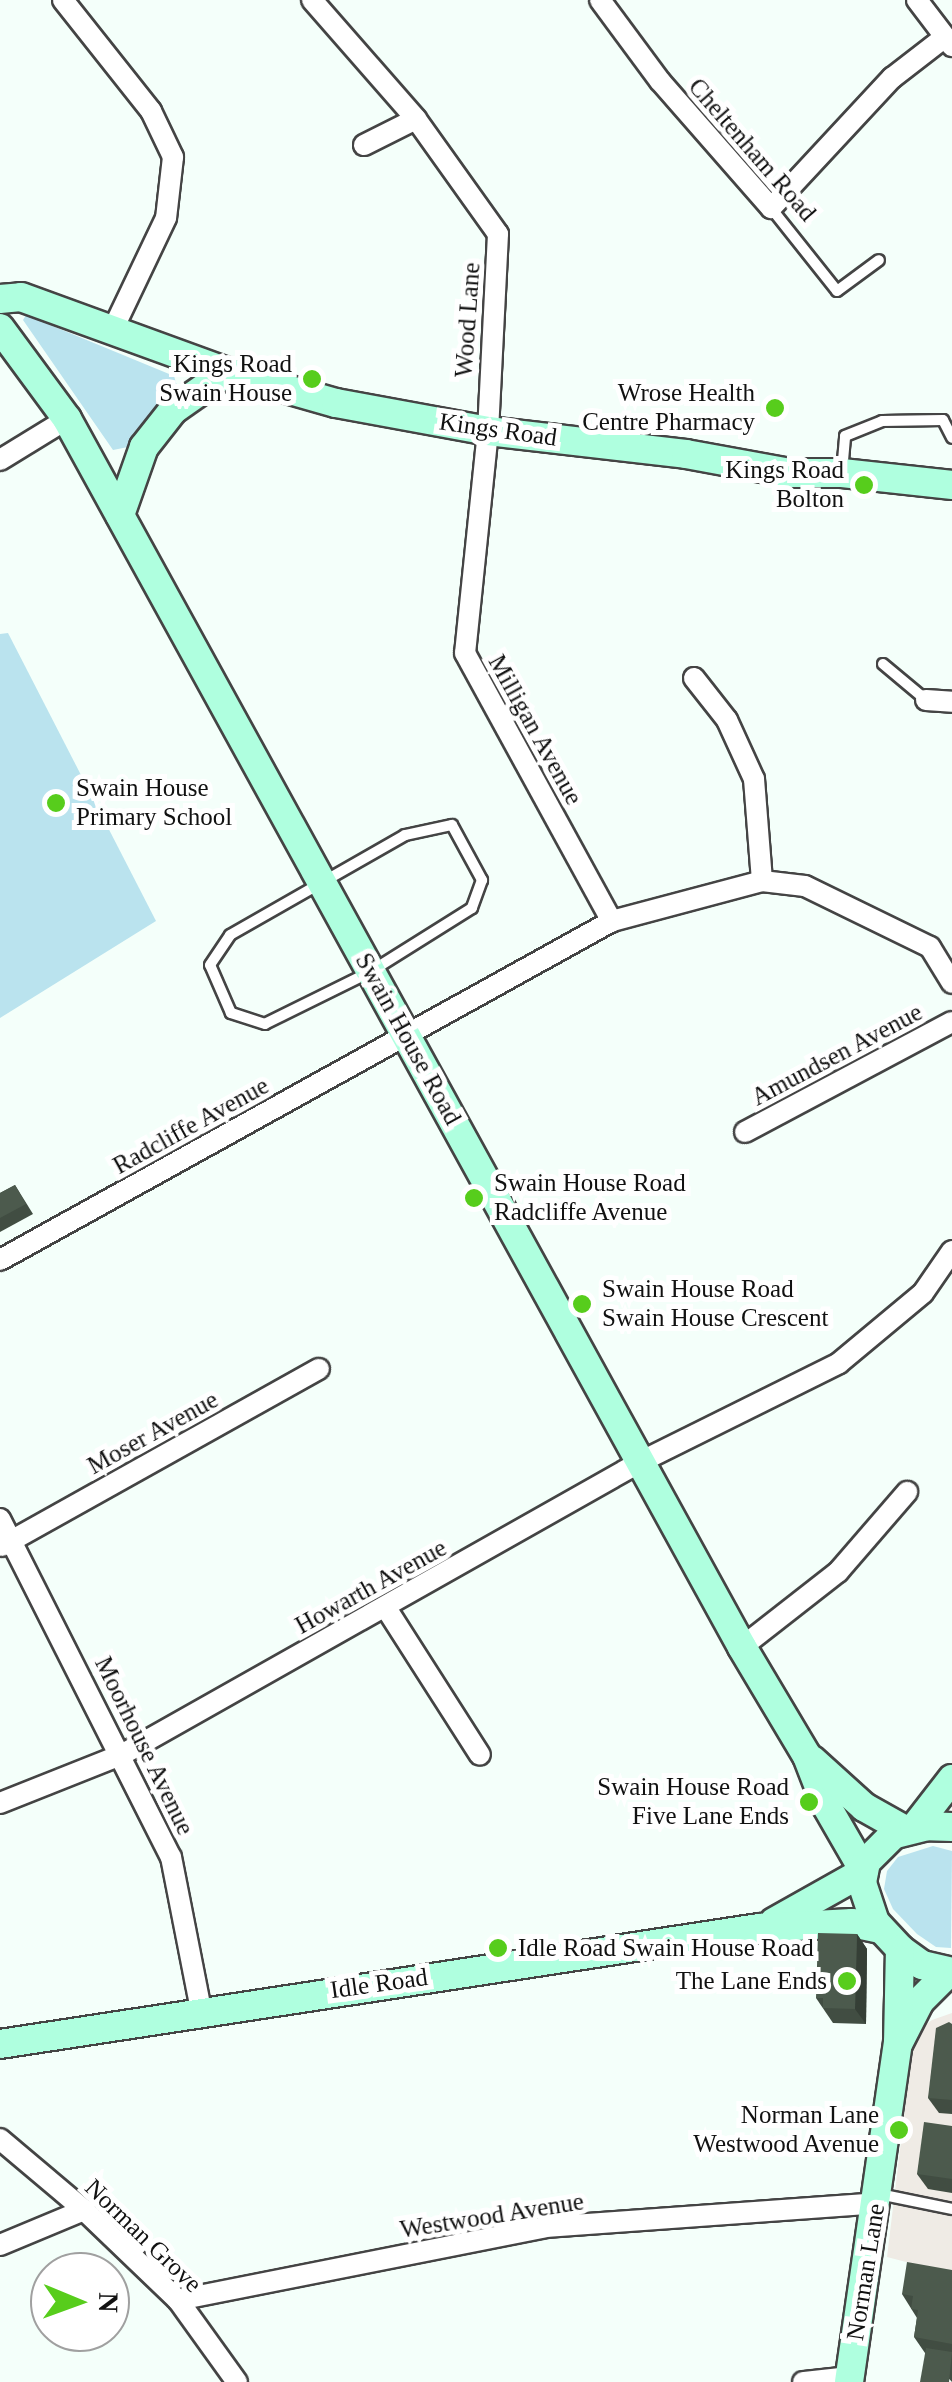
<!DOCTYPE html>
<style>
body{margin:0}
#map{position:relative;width:952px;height:2382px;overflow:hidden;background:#f4fffa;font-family:Georgia,serif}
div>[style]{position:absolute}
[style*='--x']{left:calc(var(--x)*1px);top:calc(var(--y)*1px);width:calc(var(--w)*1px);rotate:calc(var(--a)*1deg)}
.industrial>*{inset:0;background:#efebe5}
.green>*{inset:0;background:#bae3ee}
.roads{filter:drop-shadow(2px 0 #444) drop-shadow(-2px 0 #444) drop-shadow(0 2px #444) drop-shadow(0 -2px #444)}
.lane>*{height:10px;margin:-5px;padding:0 5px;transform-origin:5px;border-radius:5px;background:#fff}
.street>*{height:20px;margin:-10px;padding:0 10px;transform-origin:10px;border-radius:10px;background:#fff}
.secondary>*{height:28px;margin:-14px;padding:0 14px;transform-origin:14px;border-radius:14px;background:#afffdf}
.wall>*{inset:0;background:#414d42}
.shaded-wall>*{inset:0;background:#353f36}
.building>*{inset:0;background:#4c5a4d}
.dots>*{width:28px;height:28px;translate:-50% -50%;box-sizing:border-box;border:5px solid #fff;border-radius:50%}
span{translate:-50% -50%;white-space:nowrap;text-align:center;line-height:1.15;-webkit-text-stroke:10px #fff;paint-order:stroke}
.street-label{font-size:25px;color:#111}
.poi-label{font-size:25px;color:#111}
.right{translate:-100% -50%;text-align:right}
.left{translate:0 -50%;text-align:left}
.north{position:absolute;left:30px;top:2252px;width:100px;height:100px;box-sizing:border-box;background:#fff;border:2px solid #a0a0a0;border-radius:50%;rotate:91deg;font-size:28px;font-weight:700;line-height:40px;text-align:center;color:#111}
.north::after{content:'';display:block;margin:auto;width:35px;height:45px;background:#57cd1c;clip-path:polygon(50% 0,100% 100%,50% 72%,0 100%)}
</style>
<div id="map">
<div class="industrial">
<div style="clip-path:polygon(952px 2013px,952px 2274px,887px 2257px,914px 2034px,932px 2020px)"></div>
</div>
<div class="green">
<div style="clip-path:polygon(26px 315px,174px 376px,178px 389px,148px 416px,128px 447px,113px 450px,23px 320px)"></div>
<div style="clip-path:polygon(8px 633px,156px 921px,0 1018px,0 634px)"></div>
<div style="clip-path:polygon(933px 1846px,952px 1851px,951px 1948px,936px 1947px,917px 1934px,893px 1909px,884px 1889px,887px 1871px,898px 1857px)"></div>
</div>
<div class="roads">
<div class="lane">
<div style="--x:771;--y:208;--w:106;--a:51.5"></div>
<div style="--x:837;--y:291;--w:52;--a:-36.4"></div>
<div style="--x:842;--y:472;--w:36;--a:-85"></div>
<div style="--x:845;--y:436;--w:40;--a:-22"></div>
<div style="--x:882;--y:421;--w:61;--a:-0.9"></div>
<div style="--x:943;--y:420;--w:20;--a:63"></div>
<div style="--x:883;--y:664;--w:56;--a:39.9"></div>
<div style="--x:452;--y:825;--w:63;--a:61.4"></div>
<div style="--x:482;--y:880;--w:30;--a:110"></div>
<div style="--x:472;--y:908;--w:120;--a:147.9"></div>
<div style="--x:370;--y:972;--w:117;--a:153.7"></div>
<div style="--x:265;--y:1024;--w:36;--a:-162"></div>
<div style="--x:231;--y:1013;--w:52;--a:-113.6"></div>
<div style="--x:210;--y:965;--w:36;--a:-56"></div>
<div style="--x:230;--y:935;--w:202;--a:-29.7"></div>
<div style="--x:405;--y:835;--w:48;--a:-12"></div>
<div style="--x:879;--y:2194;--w:75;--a:11.6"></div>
</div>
<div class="street">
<div style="--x:63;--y:0;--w:142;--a:51.6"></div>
<div style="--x:151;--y:111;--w:51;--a:64.4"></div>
<div style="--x:173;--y:157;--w:61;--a:96.5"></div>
<div style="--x:166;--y:218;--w:125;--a:115.5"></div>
<div style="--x:312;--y:0;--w:158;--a:48.8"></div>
<div style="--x:416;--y:119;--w:141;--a:54.5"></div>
<div style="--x:498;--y:234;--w:197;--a:92.9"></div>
<div style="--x:488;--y:431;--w:223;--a:95.9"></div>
<div style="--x:465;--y:653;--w:306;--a:61.3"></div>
<div style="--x:600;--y:0;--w:101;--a:53.5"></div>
<div style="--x:660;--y:81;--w:169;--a:48.8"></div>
<div style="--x:771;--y:208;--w:178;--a:-47.1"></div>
<div style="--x:892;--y:78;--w:67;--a:-37.7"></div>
<div style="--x:917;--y:0;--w:58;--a:52.7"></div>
<div style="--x:364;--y:145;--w:58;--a:-26.6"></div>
<div style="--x:0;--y:460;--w:79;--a:-31.5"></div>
<div style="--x:694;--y:678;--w:53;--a:51.8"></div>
<div style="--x:727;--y:720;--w:65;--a:65.4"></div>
<div style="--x:754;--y:779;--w:102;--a:85.5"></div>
<div style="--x:926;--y:700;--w:26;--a:4"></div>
<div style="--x:745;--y:1132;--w:234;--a:-28"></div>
<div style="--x:0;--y:1260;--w:700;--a:-28.98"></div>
<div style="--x:612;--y:921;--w:155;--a:-14.9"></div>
<div style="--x:762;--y:881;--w:43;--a:6.6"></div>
<div style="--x:805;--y:886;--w:139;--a:26"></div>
<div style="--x:930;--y:947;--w:42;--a:58.6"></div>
<div style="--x:0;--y:1519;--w:379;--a:63.2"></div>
<div style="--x:171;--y:1857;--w:156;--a:78.9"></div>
<div style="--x:2;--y:1546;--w:363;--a:-29.2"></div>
<div style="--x:386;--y:1608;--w:174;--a:57.4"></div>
<div style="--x:742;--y:1647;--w:122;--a:-38"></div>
<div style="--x:838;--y:1572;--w:106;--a:-49.2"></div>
<div style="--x:0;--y:1803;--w:132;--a:-21.7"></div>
<div style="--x:123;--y:1754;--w:596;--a:-29.45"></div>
<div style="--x:642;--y:1461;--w:220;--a:-26.4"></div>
<div style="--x:839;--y:1363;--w:109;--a:-39.8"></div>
<div style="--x:923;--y:1293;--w:51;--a:-55.4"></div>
<div style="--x:0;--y:2139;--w:110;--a:40.2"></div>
<div style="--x:84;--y:2210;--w:130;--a:43.8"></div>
<div style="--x:178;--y:2300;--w:101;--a:54.3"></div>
<div style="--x:0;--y:2245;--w:91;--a:-22.6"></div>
<div style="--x:178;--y:2300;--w:374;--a:-11.2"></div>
<div style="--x:545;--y:2227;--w:333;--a:-4.1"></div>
<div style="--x:803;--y:2382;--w:46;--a:-6.2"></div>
</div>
<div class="secondary">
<div style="--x:0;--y:299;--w:21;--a:-5"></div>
<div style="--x:21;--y:297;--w:219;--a:20"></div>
<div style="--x:227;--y:372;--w:113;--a:15.9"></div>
<div style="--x:336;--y:403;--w:155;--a:10.4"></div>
<div style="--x:488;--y:431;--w:199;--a:6.6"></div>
<div style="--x:686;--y:454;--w:106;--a:10.4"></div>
<div style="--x:790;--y:473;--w:52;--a:0"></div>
<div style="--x:842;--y:473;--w:111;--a:6.2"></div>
<div style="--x:0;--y:328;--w:113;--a:53.6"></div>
<div style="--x:67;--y:419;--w:1401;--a:61.2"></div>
<div style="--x:742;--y:1647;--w:127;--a:59.2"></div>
<div style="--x:807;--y:1756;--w:53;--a:68.8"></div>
<div style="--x:826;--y:1805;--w:76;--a:60.1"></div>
<div style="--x:120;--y:515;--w:72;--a:-70.6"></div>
<div style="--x:144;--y:447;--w:47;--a:-51.9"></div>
<div style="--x:173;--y:410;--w:66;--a:-35.1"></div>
<div style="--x:812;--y:1760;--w:70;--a:42.1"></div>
<div style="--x:864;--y:1807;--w:47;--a:29.3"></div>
<div style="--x:952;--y:1827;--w:24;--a:-178"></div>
<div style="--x:928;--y:1826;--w:36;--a:166"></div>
<div style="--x:893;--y:1835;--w:38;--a:135"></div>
<div style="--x:866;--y:1862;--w:21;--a:101"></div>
<div style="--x:862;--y:1883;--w:41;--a:71.6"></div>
<div style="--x:875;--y:1922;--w:37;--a:47"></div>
<div style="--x:900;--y:1949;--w:27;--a:36"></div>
<div style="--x:922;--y:1965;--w:31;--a:13"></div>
<div style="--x:914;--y:1828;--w:62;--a:-52.2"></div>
<div style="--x:774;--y:1922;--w:102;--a:-29.3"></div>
<div style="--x:899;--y:2042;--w:46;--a:-62.9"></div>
<div style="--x:920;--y:2001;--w:41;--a:-45"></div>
<div style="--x:0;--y:2044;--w:768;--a:-8.69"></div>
<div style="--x:759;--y:1928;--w:93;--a:-3.1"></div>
<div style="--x:852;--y:1923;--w:29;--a:12"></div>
<div style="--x:849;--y:2382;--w:343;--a:-81.8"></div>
<div style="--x:898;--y:2043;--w:94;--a:-88.8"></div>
</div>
</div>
<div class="wall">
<div style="clip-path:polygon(15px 1185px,33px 1214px,0 1232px,0 1193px)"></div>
<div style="clip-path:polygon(857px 1934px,867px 1949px,866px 2024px,833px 2023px,816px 1998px)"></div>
<div style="clip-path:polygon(952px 2024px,952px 2114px,939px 2113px,928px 2098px)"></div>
<div style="clip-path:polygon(952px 2126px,952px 2193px,928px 2189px,917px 2174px)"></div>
<div style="clip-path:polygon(952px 2270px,952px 2382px,925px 2353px,914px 2337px,917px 2318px,902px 2294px)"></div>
</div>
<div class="shaded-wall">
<div style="clip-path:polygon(857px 1934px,867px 1949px,866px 2024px,855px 2009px)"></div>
</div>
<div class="building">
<div style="clip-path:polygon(15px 1185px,26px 1204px,0 1218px,0 1193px)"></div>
<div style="clip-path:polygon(818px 1933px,857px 1934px,855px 2009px,823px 2008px,823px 1998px,816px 1998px)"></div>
<div style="clip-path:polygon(949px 2022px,952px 2024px,952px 2100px,928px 2098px,936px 2028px)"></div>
<div style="clip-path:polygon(924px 2122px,952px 2126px,952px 2179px,917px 2174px)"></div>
<div style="clip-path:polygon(907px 2262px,952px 2270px,952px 2344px,914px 2337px,918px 2310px,911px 2309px,913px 2296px,902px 2294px)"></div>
<div style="clip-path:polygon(926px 2348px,952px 2352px,949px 2382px,920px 2382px)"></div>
</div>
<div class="dots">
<div style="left:312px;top:379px;background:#57cd1c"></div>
<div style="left:775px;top:408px;background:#57cd1c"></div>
<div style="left:864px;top:485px;background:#57cd1c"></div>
<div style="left:56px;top:803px;background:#57cd1c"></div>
<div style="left:474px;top:1198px;background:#57cd1c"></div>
<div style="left:582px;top:1304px;background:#57cd1c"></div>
<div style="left:809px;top:1802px;background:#57cd1c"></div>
<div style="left:498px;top:1948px;background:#57cd1c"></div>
<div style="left:847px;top:1981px;background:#57cd1c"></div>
<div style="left:899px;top:2130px;background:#57cd1c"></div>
</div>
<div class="street-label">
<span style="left:752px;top:150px;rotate:49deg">Cheltenham Road</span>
<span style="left:468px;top:320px;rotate:-86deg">Wood Lane</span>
<span style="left:498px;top:430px;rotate:8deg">Kings Road</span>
<span style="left:535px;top:730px;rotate:61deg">Milligan Avenue</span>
<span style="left:408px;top:1039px;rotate:61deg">Swain House Road</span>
<span style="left:837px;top:1055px;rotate:-28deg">Amundsen Avenue</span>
<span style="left:191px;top:1126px;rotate:-29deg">Radcliffe Avenue</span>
<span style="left:153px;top:1433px;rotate:-29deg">Moser Avenue</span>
<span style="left:371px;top:1587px;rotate:-29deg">Howarth Avenue</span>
<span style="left:144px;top:1746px;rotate:64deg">Moorhouse Avenue</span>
<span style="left:379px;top:1984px;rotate:-8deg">Idle Road</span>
<span style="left:492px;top:2216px;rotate:-9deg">Westwood Avenue</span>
<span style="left:143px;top:2236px;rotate:44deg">Norman Grove</span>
<span style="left:866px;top:2272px;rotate:-81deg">Norman Lane</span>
</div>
<div class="poi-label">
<span class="right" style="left:292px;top:379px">Kings Road<br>Swain House</span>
<span class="right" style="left:755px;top:408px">Wrose Health<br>Centre Pharmacy</span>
<span class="right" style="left:844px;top:485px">Kings Road<br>Bolton</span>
<span class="left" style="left:76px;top:803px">Swain House<br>Primary School</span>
<span class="left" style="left:494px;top:1198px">Swain House Road<br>Radcliffe Avenue</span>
<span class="left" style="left:602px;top:1304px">Swain House Road<br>Swain House Crescent</span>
<span class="right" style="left:789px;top:1802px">Swain House Road<br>Five Lane Ends</span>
<span class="left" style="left:518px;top:1948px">Idle Road Swain House Road</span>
<span class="right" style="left:827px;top:1981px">The Lane Ends</span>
<span class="right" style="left:879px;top:2130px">Norman Lane<br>Westwood Avenue</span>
</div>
<div class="north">N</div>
</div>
